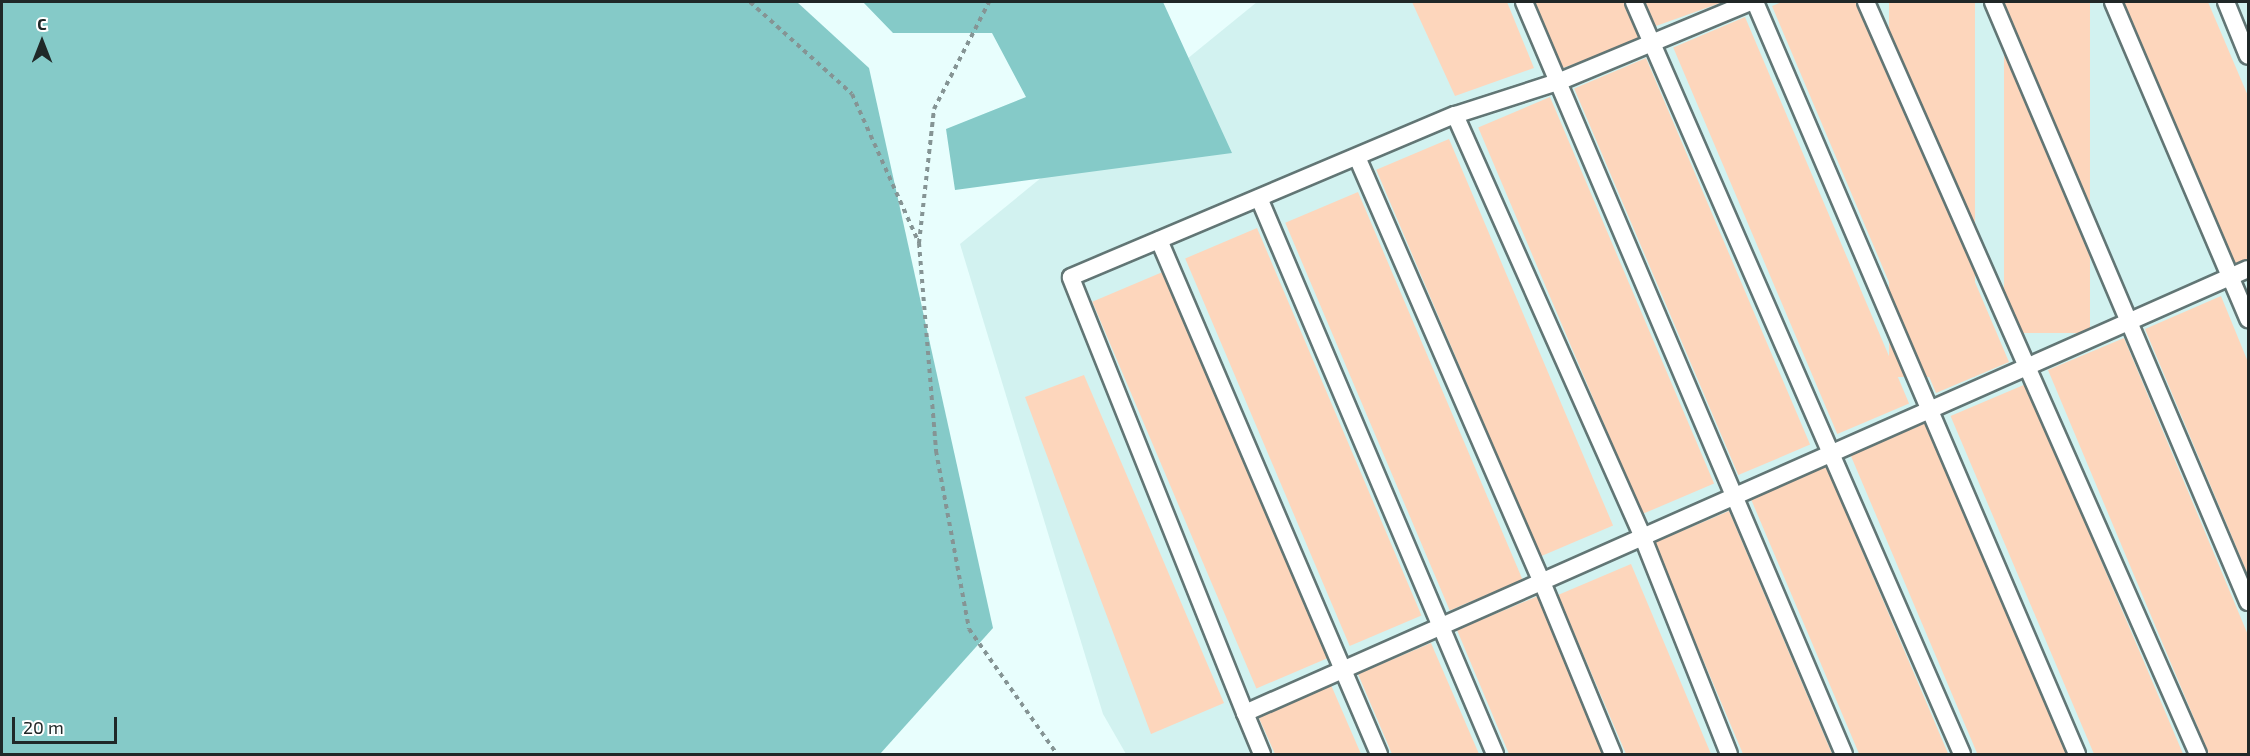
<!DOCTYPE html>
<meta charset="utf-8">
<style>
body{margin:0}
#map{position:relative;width:2250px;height:756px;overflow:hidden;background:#e8fefd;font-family:"Exo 2",sans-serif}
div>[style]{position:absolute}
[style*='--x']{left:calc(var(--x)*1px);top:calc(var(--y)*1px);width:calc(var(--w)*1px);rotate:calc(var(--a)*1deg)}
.built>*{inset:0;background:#d2f2f0}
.forest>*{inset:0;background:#85cac8}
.building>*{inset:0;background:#fdd6bc;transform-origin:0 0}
.path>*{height:4px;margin-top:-2px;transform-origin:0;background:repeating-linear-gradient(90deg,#859494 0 4.5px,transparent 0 9px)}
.roads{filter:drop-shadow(2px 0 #627675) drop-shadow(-2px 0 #627675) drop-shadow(0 2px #627675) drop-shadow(0 -2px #627675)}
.lane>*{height:16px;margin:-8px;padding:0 8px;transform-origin:8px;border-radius:8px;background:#fff}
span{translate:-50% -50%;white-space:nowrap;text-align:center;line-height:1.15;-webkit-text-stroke:4.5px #fff;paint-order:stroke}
.frame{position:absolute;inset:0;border:3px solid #202828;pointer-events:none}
.north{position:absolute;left:12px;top:12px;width:60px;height:60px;-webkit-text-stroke:4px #fff;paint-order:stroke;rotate:0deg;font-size:16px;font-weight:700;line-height:24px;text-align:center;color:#202828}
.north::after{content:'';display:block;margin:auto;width:21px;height:27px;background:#202828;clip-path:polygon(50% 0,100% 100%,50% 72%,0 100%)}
.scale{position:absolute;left:12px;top:717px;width:105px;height:27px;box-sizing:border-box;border:3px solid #202828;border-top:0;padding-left:8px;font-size:18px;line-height:21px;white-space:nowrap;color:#202828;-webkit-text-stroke:4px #fff;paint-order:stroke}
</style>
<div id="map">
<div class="built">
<div style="clip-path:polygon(1257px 2px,2248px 2px,2248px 754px,1126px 754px,1103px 714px,960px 244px)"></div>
</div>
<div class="forest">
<div style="clip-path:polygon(2px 2px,797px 2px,869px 68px,993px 628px,880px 754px,2px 754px)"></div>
<div style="clip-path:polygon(863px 2px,1163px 2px,1232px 153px,955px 190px,946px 129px,1026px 97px,992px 33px,893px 33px)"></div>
</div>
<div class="building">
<div style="clip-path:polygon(1412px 2px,1507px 2px,1534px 68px,1455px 96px)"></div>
<div style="clip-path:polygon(1531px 2px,1626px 2px,1642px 40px,1560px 69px)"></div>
<div style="clip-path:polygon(1645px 2px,1723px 2px,1656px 26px)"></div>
<div style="clip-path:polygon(1782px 2px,1856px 2px,2009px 362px,1936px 393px,1772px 6px)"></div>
<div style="left:1889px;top:2px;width:86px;height:375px"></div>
<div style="left:2004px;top:2px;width:86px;height:331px"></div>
<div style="clip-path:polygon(2123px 2px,2208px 2px,2248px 96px,2248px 259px,2234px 265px)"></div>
<div style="left:1745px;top:17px;width:420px;height:78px;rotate:67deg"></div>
<div style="left:1646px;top:58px;width:420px;height:78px;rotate:67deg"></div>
<div style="left:1550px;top:97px;width:420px;height:78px;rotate:67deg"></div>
<div style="left:1449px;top:139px;width:420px;height:79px;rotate:67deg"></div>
<div style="left:1358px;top:192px;width:421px;height:79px;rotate:67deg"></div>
<div style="left:1257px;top:228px;width:421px;height:78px;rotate:67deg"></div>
<div style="left:1165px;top:271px;width:420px;height:79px;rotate:67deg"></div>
<div style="clip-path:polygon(2221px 296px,2248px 362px,2248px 575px,2145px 329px)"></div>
<div style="clip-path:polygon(2124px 338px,2248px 635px,2248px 754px,2209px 754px,2048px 370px)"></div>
<div style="clip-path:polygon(1084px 375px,1224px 703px,1151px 734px,1025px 397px)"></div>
<div style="left:2026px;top:384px;width:401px;height:82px;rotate:67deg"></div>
<div style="left:1926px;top:423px;width:359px;height:82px;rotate:67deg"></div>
<div style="left:1826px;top:466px;width:312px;height:82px;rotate:67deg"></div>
<div style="left:1729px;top:511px;width:264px;height:82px;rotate:67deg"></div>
<div style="clip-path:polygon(1631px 564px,1711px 754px,1626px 754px,1558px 595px)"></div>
<div style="clip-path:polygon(1538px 596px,1603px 754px,1509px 754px,1457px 630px)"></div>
<div style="clip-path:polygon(1431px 643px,1479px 754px,1392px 754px,1358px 674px)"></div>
<div style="clip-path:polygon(1331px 685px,1361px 754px,1275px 754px,1258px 716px)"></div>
</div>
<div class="path">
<div style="--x:750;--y:2;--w:137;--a:42"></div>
<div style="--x:852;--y:94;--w:163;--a:65.8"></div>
<div style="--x:919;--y:243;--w:209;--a:85.3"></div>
<div style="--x:936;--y:451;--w:181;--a:79.5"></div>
<div style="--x:969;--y:629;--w:153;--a:54.9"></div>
<div style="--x:919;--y:243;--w:135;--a:-83.6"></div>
<div style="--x:934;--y:109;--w:120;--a:-62.8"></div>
</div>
<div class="roads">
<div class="lane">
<div style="--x:1524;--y:2;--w:817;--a:66.95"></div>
<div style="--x:1634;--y:2;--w:820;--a:66.43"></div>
<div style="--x:1755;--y:2;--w:818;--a:66.82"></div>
<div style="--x:1866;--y:2;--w:822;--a:66.18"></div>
<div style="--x:1993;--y:2;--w:652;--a:66.97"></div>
<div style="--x:2113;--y:2;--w:345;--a:66.9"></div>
<div style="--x:2226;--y:2;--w:58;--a:67.8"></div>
<div style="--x:1455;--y:115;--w:463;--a:66"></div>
<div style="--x:1643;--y:538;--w:232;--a:68.3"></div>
<div style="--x:1357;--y:157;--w:464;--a:66.5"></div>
<div style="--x:1542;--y:582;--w:186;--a:67.6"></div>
<div style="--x:1259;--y:198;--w:604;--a:67"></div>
<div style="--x:1159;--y:240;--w:559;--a:66.83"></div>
<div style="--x:1245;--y:713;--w:469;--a:-111.8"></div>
<div style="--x:1071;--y:277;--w:417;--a:-22.9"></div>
<div style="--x:1455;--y:115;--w:108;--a:-17.8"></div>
<div style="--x:1558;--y:82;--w:208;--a:-22.6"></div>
<div style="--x:1262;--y:754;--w:44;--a:-112.5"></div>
<div style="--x:1245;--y:713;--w:1097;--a:-23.88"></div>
</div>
</div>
<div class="frame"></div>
<div class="north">С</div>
<div class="scale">20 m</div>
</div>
